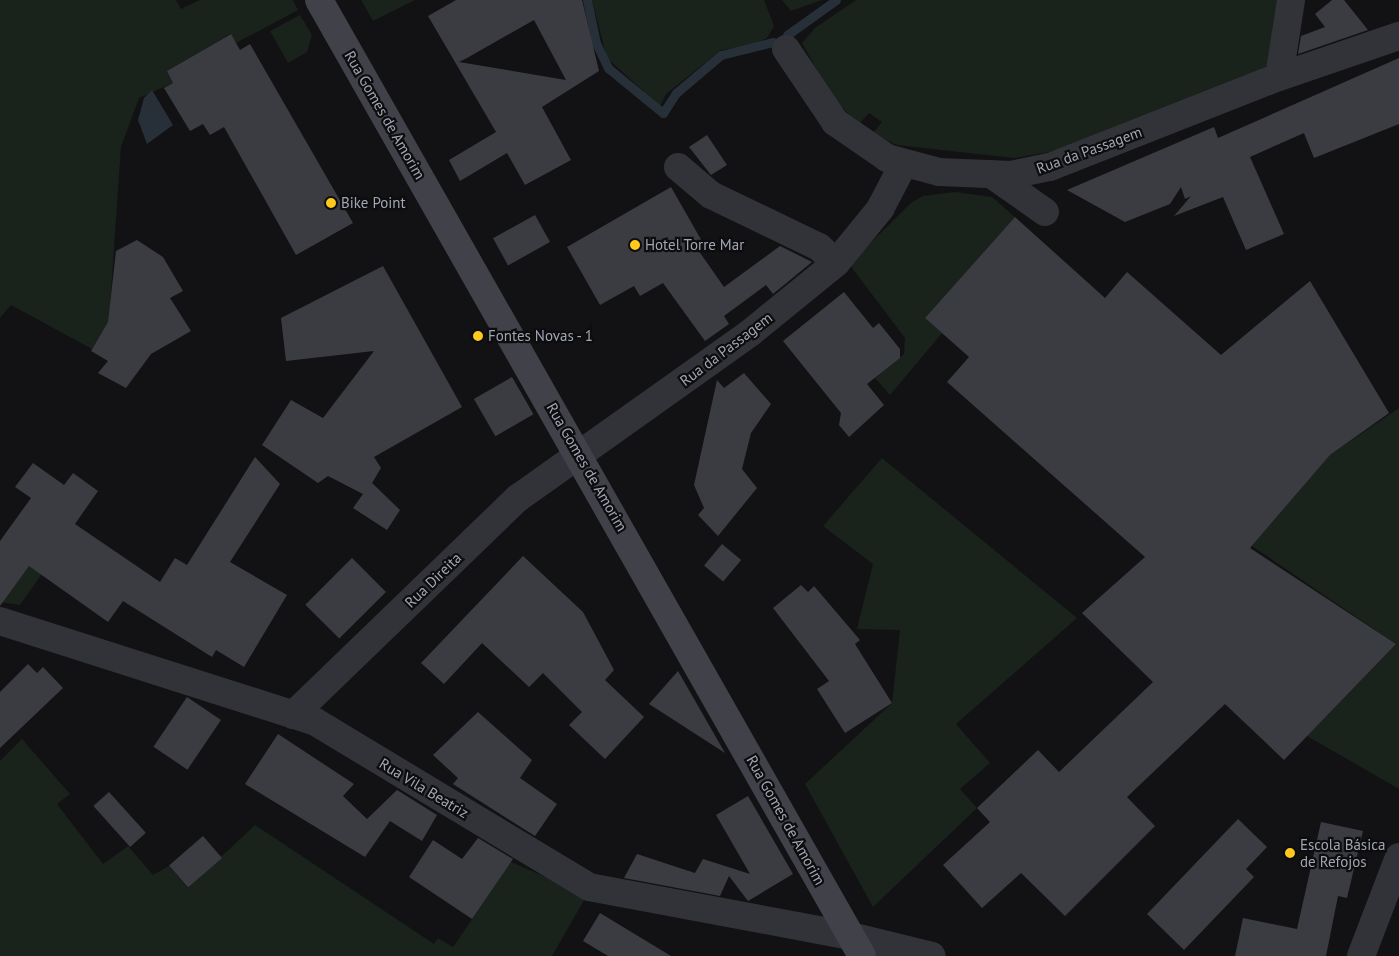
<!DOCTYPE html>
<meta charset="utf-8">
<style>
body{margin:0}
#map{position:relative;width:1399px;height:956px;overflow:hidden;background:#121214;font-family:"PT Sans",sans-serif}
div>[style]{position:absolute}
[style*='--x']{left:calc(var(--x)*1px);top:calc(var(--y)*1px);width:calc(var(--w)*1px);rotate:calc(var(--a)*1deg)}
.green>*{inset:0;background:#19221b}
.water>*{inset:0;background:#272f38}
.stream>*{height:9px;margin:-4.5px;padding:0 4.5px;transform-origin:4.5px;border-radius:4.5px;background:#272f38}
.building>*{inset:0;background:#3b3b42;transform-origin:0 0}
.street>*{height:28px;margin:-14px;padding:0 14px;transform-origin:14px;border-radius:14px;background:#323339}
.secondary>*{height:28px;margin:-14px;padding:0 14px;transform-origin:14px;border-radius:14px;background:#404149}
.dots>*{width:14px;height:14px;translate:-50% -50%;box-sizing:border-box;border:2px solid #0d0d0e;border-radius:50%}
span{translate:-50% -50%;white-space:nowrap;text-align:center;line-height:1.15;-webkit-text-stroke:4.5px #0d0d0e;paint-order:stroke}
.street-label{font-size:15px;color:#a1a6b6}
.poi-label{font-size:15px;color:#a1a6b6}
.left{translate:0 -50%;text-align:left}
</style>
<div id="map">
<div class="green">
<div style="clip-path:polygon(0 0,176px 0,181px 9px,200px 0,293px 0,298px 10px,236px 43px,230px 34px,167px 71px,173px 83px,139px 98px,121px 147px,109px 321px,92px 349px,11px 305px,0 318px)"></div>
<div style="clip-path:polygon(361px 0,415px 0,373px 21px)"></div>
<div style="clip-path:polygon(592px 0,764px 0,774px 26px,767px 38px,750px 46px,721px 50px,666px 94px,660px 106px,607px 58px)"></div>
<div style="clip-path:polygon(782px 0,822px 0,791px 11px)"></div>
<div style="clip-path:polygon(856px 0,1282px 0,1268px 65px,1260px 72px,1066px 149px,1014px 158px,897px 145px,872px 134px,882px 122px,869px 113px,859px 124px,851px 117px,830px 94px,802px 43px,815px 28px)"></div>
<div style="clip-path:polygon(300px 15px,312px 35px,307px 52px,288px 63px,270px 31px)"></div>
<div style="clip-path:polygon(955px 192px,992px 197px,1015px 217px,925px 318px,942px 333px,890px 395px,875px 378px,904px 354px,905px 338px,849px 264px,911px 203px,923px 196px)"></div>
<div style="clip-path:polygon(1399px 408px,1399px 789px,1307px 736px,1396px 644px,1252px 546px,1330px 455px)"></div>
<div style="clip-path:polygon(882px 458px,1077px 618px,956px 724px,990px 763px,960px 789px,977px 808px,873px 907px,805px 784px,892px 703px,900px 630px,857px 629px,873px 564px,823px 526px)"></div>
<div style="clip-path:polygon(60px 548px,20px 605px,0 602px,0 579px)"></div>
<div style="clip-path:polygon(22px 739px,70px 794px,57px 804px,103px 864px,128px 846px,153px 875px,169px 866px,188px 888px,255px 825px,434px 944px,438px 938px,453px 947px,511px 862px,587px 895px,552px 956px,0 956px,0 761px)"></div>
</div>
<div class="water">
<div style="clip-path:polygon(152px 90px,173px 125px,147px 144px,138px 120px,144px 98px)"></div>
</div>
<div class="stream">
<div style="--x:587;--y:0;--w:44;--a:78.2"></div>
<div style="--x:596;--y:43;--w:28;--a:64"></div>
<div style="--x:608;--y:68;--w:71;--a:39.3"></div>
<div style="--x:663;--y:113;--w:24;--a:-57"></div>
<div style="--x:676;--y:93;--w:59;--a:-40.2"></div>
<div style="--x:721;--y:55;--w:54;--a:-14"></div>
<div style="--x:787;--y:35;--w:60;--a:-35.5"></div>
</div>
<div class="building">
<div style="clip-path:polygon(evenodd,456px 0,582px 0,599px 71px,542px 107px,571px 160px,525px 185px,507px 153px,460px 181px,449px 160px,496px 132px,428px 16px,456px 0,534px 20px,566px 80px,459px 62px,467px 58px,534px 20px)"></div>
<div style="clip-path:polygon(1332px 0,1344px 0,1368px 30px,1298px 54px,1301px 36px,1325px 27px,1315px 14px)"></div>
<div style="clip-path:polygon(231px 34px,240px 50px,250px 44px,353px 223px,296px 255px,224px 127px,210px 135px,203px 124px,190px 131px,164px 88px,173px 83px,167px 71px)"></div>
<div style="clip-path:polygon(1399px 58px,1399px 124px,1314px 158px,1304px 133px,1250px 157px,1284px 234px,1246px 250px,1223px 197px,1174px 216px,1191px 196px,1185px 199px,1181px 187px,1170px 204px,1125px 222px,1067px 190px,1214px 127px,1218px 138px)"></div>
<div style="clip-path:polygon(707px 135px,727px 165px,711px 175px,689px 147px)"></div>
<div style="clip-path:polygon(671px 187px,703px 243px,696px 247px,724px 287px,780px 246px,812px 262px,773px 294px,766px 285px,724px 316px,729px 324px,705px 341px,663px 283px,640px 296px,634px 286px,600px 305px,567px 247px)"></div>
<div style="left:535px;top:215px;width:31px;height:48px;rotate:61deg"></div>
<div style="clip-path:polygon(1015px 217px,1105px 298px,1127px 272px,1221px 355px,1310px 281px,1389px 413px,1330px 455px,1250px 548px,1396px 644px,1284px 760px,1225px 704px,1127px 797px,1155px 826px,1065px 916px,1021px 873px,982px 908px,943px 865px,990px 822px,977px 808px,1038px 750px,1059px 772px,1153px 682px,1082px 613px,1145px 557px,947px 382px,969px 357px,925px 318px)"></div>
<div style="clip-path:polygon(137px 240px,163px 257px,183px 291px,170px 298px,191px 331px,151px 354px,126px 388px,98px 373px,108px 361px,91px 351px,108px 322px,116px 251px)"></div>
<div style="clip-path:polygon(383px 266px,462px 407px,374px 457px,381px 468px,372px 483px,400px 510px,387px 530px,353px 508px,363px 494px,328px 476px,318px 483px,262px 445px,291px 400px,323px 418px,374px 351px,286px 361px,281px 318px)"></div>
<div style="clip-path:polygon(844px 292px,873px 328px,879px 323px,900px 349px,900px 358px,867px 384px,884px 405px,849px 437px,839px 425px,841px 413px,783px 341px)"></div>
<div style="clip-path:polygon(744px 373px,771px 404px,751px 433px,742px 469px,757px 488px,718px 536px,698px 515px,704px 508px,694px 485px,717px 380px,724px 388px)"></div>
<div style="left:512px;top:377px;width:43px;height:44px;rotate:60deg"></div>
<div style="clip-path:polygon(255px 457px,280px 484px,230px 562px,287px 595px,244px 667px,216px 650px,212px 657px,123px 601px,108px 622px,29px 566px,0 606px,0 541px,31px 498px,15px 487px,33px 463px,64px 485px,73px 473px,98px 491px,75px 524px,160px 582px,175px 558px,187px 565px)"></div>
<div style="left:722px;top:544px;width:25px;height:28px;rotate:40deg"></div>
<div style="clip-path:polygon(523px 556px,583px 612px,614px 670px,605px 680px,644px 717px,605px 759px,569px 725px,582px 712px,543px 673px,529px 687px,482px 643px,444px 684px,421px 663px)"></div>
<div style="left:352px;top:558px;width:48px;height:66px;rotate:45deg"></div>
<div style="clip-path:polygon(801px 585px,808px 592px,814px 586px,860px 640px,855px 644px,892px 703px,845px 733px,817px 689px,829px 681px,773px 608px)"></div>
<div style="clip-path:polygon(28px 664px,37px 673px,43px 667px,63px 688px,0 748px,0 692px)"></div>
<div style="clip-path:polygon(678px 671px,725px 753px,649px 704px)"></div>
<div style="left:187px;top:697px;width:41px;height:60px;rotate:34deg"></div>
<div style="clip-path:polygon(478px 712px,532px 760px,520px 778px,557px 804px,535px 836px,453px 784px,458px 778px,433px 755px)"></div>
<div style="clip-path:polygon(278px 734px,354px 784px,343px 796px,367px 819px,397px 790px,437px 815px,422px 841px,390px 821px,365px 857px,245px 784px)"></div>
<div style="left:109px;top:792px;width:55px;height:21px;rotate:48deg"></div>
<div style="clip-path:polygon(748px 796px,793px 874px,748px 901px,729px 876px,720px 896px,624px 878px,637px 854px,695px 873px,703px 859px,750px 874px,716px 815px)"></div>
<div style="clip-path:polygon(1238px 819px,1267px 847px,1246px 869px,1254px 877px,1184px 950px,1147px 914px)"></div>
<div style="clip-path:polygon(1321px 822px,1363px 831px,1347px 898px,1338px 896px,1326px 956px,1235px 956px,1243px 918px,1297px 929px)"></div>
<div style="left:203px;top:836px;width:29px;height:45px;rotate:49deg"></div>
<div style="clip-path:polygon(478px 838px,513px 859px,472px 919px,409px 877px,433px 840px,462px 859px)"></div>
<div style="clip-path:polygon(600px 913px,671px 956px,608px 956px,583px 941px)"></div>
</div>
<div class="street">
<div style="--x:786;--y:49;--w:88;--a:56.1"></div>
<div style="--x:835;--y:122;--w:63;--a:34.7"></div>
<div style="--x:887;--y:158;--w:54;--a:15.1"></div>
<div style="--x:939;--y:172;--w:72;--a:2.4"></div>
<div style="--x:1011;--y:175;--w:40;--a:-12"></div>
<div style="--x:1050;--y:167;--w:246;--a:-21.5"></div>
<div style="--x:1279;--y:77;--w:127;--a:-18.9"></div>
<div style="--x:1279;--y:77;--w:78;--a:-81.1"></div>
<div style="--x:678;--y:167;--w:43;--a:40.3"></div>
<div style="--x:711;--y:195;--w:120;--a:25.7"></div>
<div style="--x:819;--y:247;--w:23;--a:43"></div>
<div style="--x:991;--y:174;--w:66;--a:35.1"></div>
<div style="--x:0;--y:621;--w:330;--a:17.7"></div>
<div style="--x:314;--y:721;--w:321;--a:31.1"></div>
<div style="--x:589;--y:887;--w:267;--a:10.6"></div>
<div style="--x:851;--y:936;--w:83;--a:13.9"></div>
<div style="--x:293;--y:715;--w:313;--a:-44"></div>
<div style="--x:518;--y:498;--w:285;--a:-35.4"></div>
<div style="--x:750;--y:333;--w:111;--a:-39.1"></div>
<div style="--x:836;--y:263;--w:70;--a:-50.8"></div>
<div style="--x:880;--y:209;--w:50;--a:-62.4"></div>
<div style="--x:1361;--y:956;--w:106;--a:-69"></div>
</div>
<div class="secondary">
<div style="--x:319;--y:0;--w:1099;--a:60.4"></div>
</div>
<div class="dots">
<div style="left:331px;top:203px;background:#ffc91e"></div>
<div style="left:635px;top:245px;background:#ffc91e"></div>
<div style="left:478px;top:336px;background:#ffc91e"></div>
<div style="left:1290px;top:853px;background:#ffc91e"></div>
</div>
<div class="street-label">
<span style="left:385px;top:115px;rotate:60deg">Rua Gomes de Amorim</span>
<span style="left:1089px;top:150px;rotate:-20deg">Rua da Passagem</span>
<span style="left:726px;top:349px;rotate:-37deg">Rua da Passagem</span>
<span style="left:587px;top:467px;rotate:60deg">Rua Gomes de Amorim</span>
<span style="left:433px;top:580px;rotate:-44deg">Rua Direita</span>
<span style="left:424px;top:788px;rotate:31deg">Rua Vila Beatriz</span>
<span style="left:786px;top:820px;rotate:61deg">Rua Gomes de Amorim</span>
</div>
<div class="poi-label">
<span class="left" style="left:341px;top:203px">Bike Point</span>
<span class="left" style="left:645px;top:245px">Hotel Torre Mar</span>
<span class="left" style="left:488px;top:336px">Fontes Novas - 1</span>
<span class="left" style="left:1300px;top:853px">Escola Básica<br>de Refojos</span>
</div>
</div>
